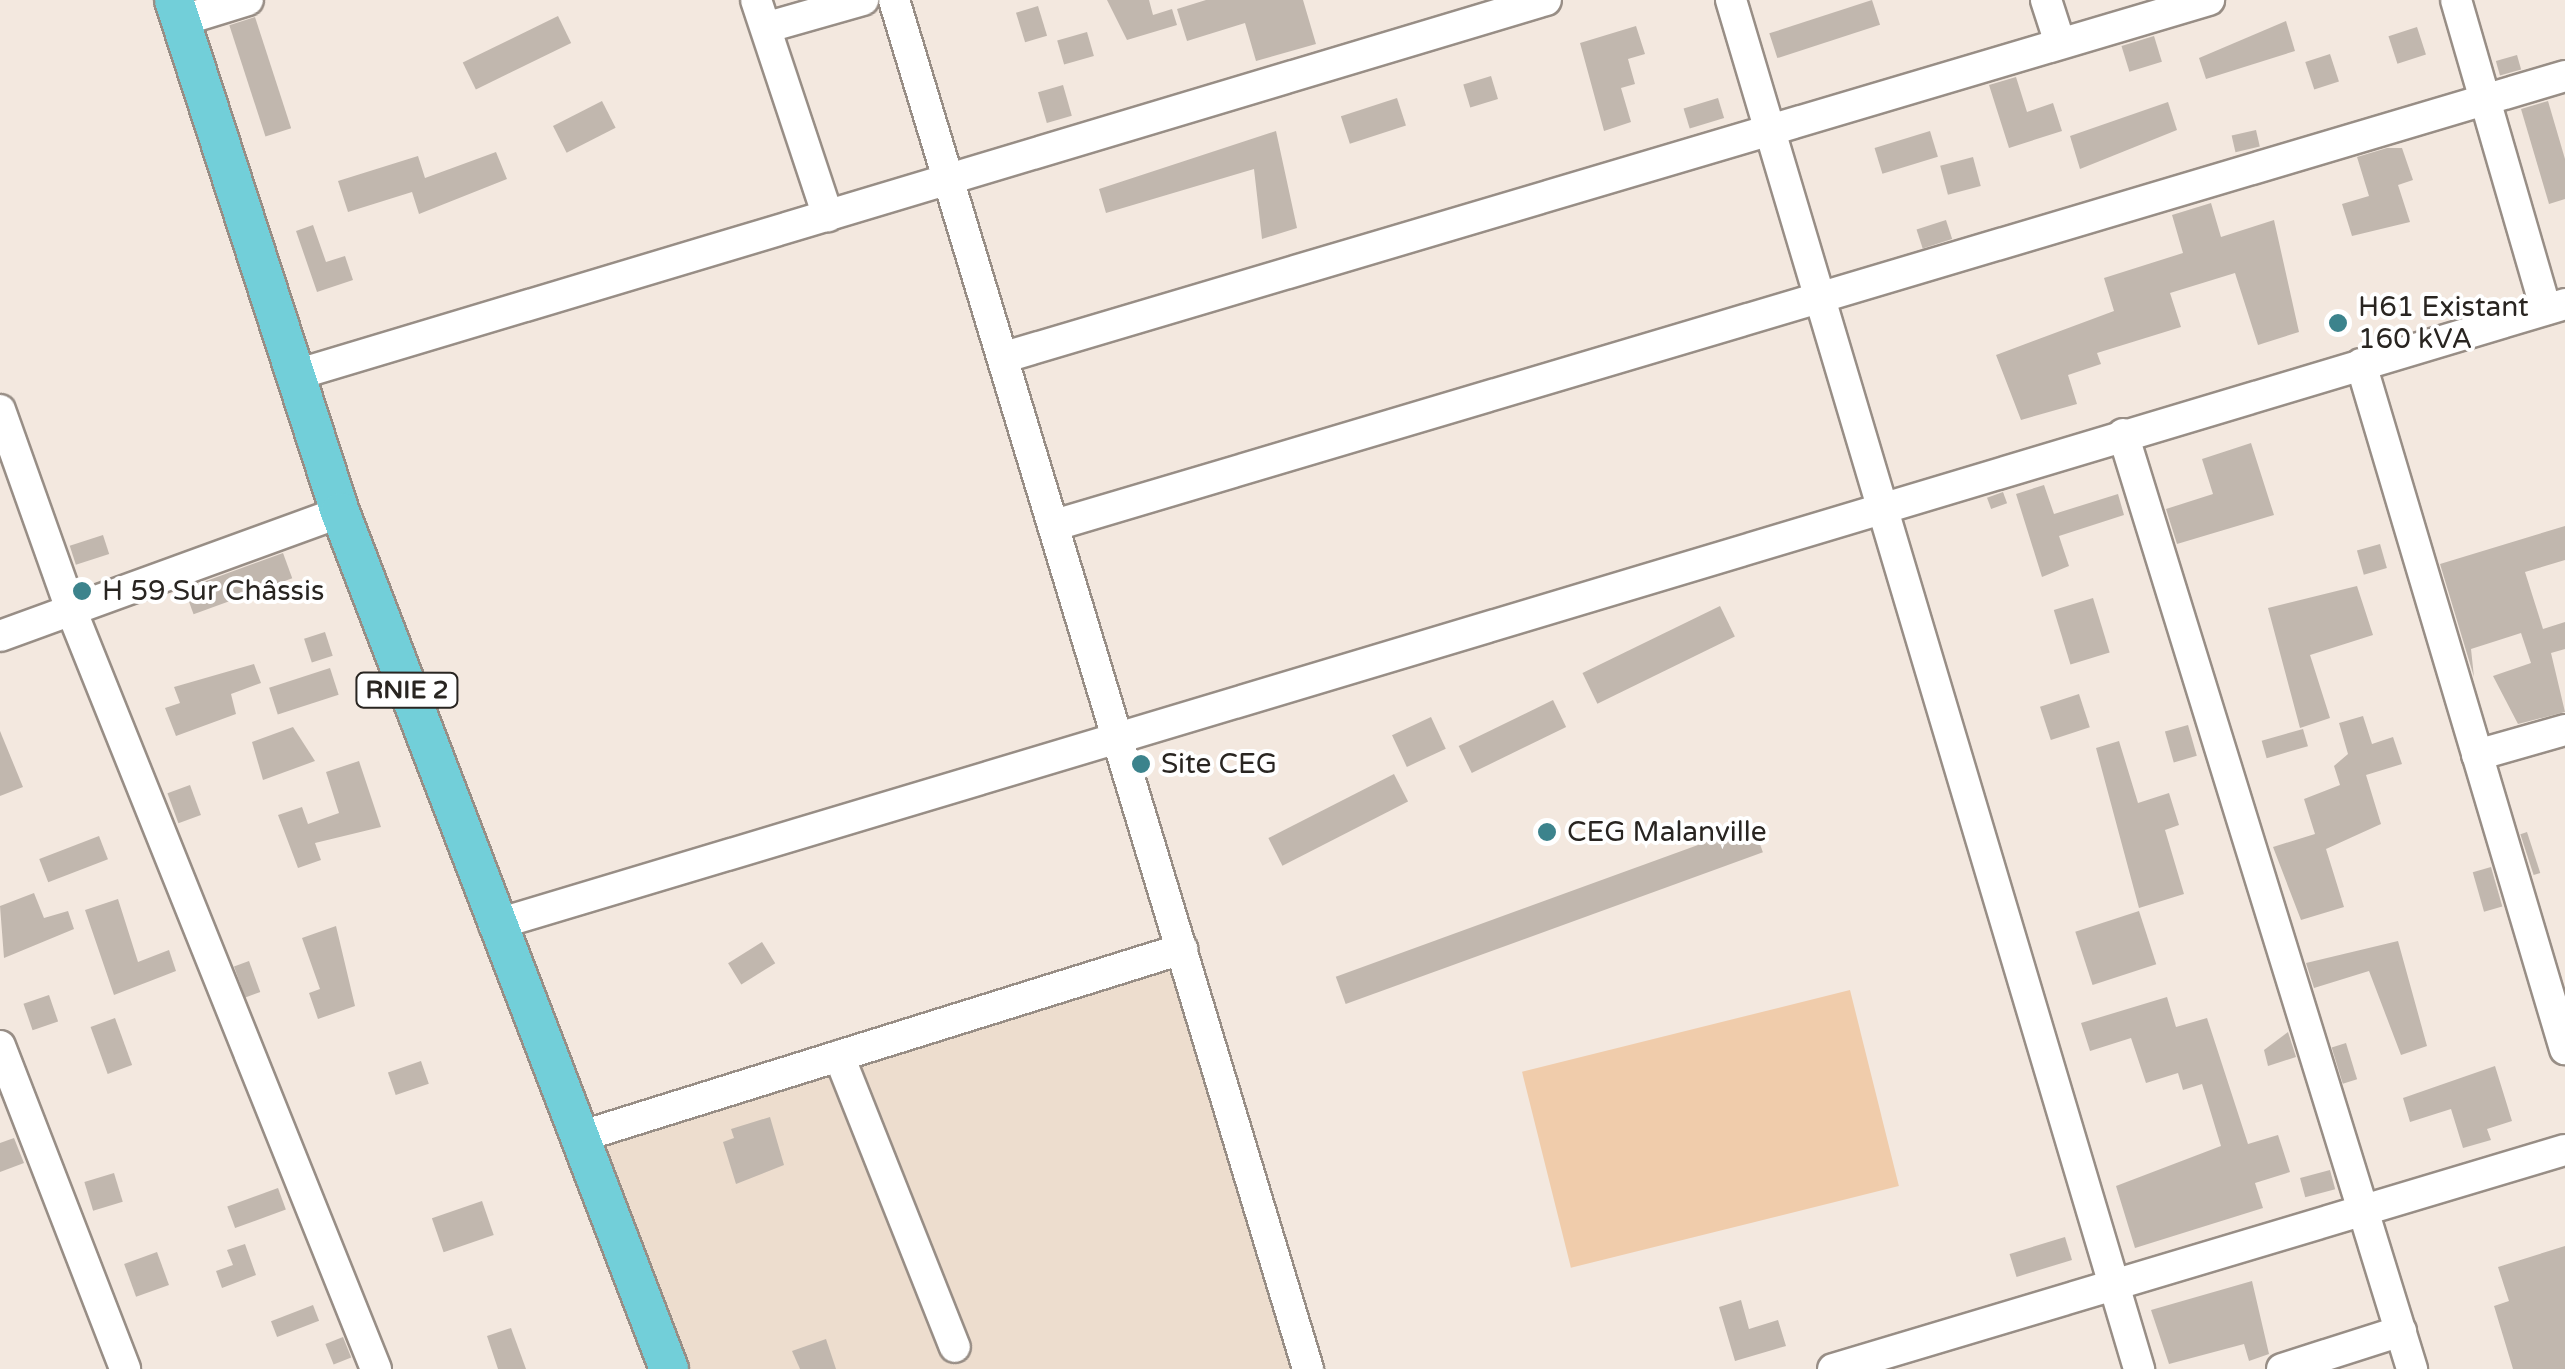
<!DOCTYPE html>
<meta charset="utf-8">
<style>
body{margin:0}
#map{position:relative;width:2565px;height:1369px;overflow:hidden;background:#f3e8df;font-family:"Varela Round",sans-serif}
div>[style]{position:absolute}
[style*='--x']{left:calc(var(--x)*1px);top:calc(var(--y)*1px);width:calc(var(--w)*1px);rotate:calc(var(--a)*1deg)}
.built>*{inset:0;background:#edddce}
.green>*{inset:0;background:#f0ccab;transform-origin:0 0}
.building>*{inset:0;background:#c1b7ae;transform-origin:0 0}
.roads{filter:drop-shadow(2px 0 #988e86) drop-shadow(-2px 0 #988e86) drop-shadow(0 2px #988e86) drop-shadow(0 -2px #988e86)}
.minor>*{height:30px;margin:-15px;padding:0 15px;transform-origin:15px;border-radius:15px;background:#fff}
.major>*{height:38px;margin:-19px;padding:0 19px;transform-origin:19px;border-radius:19px;background:#72cfd9}
.dots>*{width:28px;height:28px;translate:-50% -50%;box-sizing:border-box;border:5px solid #fff;border-radius:50%}
span{translate:-50% -50%;white-space:nowrap;text-align:center;line-height:1.15;-webkit-text-stroke:8px #fff;paint-order:stroke}
.shield-label span{padding:2px 8px;background:#fff;border:2px solid;border-radius:8px;-webkit-text-stroke-width:0}
.shield-label{font-size:25px;color:#292521;font-weight:700}
.poi-label{font-size:28px;color:#292521}
.left{translate:0 -50%;text-align:left}
</style>
<div id="map">
<div class="built">
<div style="clip-path:polygon(1170px 965px,1294px 1369px,690px 1369px,604px 1145px)"></div>
</div>
<div class="green">
<div style="left:1850px;top:990px;width:202px;height:338px;rotate:76deg"></div>
</div>
<div class="building">
<div style="clip-path:polygon(1107px 0,1149px 0,1153px 15px,1172px 9px,1177px 25px,1127px 40px)"></div>
<div style="clip-path:polygon(1206px 0,1303px 0,1316px 44px,1256px 61px,1245px 23px,1187px 41px,1177px 9px)"></div>
<div style="left:1872px;top:0;width:26px;height:108px;rotate:72deg"></div>
<div style="left:1038px;top:6px;width:31px;height:23px;rotate:73deg"></div>
<div style="left:558px;top:16px;width:30px;height:106px;rotate:64deg"></div>
<div style="left:255px;top:17px;width:117px;height:27px;rotate:72deg"></div>
<div style="clip-path:polygon(2286px 21px,2295px 51px,2206px 79px,2199px 58px)"></div>
<div style="clip-path:polygon(1636px 26px,1645px 54px,1628px 59px,1635px 84px,1621px 88px,1631px 122px,1604px 131px,1580px 43px)"></div>
<div style="left:2417px;top:27px;width:29px;height:30px;rotate:72deg"></div>
<div style="left:1087px;top:32px;width:25px;height:31px;rotate:74deg"></div>
<div style="left:2154px;top:36px;width:27px;height:34px;rotate:73deg"></div>
<div style="left:2330px;top:54px;width:29px;height:26px;rotate:72deg"></div>
<div style="left:2517px;top:55px;width:15px;height:22px;rotate:74deg"></div>
<div style="left:1491px;top:76px;width:24px;height:29px;rotate:73deg"></div>
<div style="clip-path:polygon(2016px 77px,2027px 112px,2053px 103px,2062px 131px,2009px 148px,1989px 85px)"></div>
<div style="left:1063px;top:85px;width:32px;height:26px;rotate:74deg"></div>
<div style="left:1397px;top:98px;width:29px;height:59px;rotate:72deg"></div>
<div style="left:1718px;top:98px;width:21px;height:36px;rotate:73deg"></div>
<div style="left:602px;top:101px;width:30px;height:55px;rotate:63deg"></div>
<div style="clip-path:polygon(2548px 101px,2565px 159px,2565px 199px,2549px 204px,2521px 109px)"></div>
<div style="clip-path:polygon(2168px 102px,2177px 130px,2080px 169px,2070px 136px)"></div>
<div style="left:2256px;top:130px;width:17px;height:25px;rotate:77deg"></div>
<div style="clip-path:polygon(1276px 131px,1297px 228px,1262px 239px,1254px 169px,1106px 213px,1099px 189px)"></div>
<div style="left:1930px;top:131px;width:27px;height:58px;rotate:73deg"></div>
<div style="clip-path:polygon(2387px 148px,2402px 148px,2413px 180px,2398px 185px,2410px 222px,2352px 236px,2342px 204px,2369px 196px,2357px 157px)"></div>
<div style="clip-path:polygon(496px 152px,507px 179px,419px 214px,412px 192px,348px 212px,338px 181px,418px 156px,425px 178px)"></div>
<div style="left:1973px;top:157px;width:30px;height:34px;rotate:75deg"></div>
<div style="clip-path:polygon(2211px 203px,2221px 237px,2274px 220px,2299px 332px,2258px 345px,2235px 273px,2170px 293px,2181px 327px,2097px 353px,2101px 364px,2068px 375px,2077px 404px,2021px 420px,1996px 355px,2114px 311px,2104px 278px,2183px 253px,2172px 215px)"></div>
<div style="left:1946px;top:220px;width:20px;height:31px;rotate:72deg"></div>
<div style="clip-path:polygon(313px 225px,326px 262px,345px 256px,353px 280px,317px 292px,296px 231px)"></div>
<div style="clip-path:polygon(2251px 443px,2274px 515px,2177px 544px,2166px 509px,2213px 494px,2202px 459px)"></div>
<div style="clip-path:polygon(2044px 485px,2054px 514px,2118px 494px,2124px 515px,2059px 536px,2069px 566px,2042px 577px,2016px 494px)"></div>
<div style="left:2003px;top:492px;width:12px;height:17px;rotate:70deg"></div>
<div style="clip-path:polygon(2565px 526px,2565px 560px,2525px 572px,2543px 629px,2565px 622px,2565px 649px,2551px 653px,2565px 712px,2518px 724px,2493px 676px,2531px 663px,2521px 633px,2471px 649px,2474px 677px,2440px 564px)"></div>
<div style="left:103px;top:535px;width:20px;height:35px;rotate:72deg"></div>
<div style="left:2380px;top:544px;width:25px;height:24px;rotate:74deg"></div>
<div style="left:283px;top:553px;width:27px;height:105px;rotate:70deg"></div>
<div style="clip-path:polygon(2357px 586px,2373px 635px,2310px 655px,2330px 718px,2300px 728px,2268px 608px)"></div>
<div style="left:2093px;top:598px;width:57px;height:41px;rotate:73deg"></div>
<div style="left:1720px;top:606px;width:34px;height:153px;rotate:64deg"></div>
<div style="left:325px;top:632px;width:25px;height:22px;rotate:72deg"></div>
<div style="clip-path:polygon(254px 664px,261px 683px,231px 694px,236px 714px,176px 736px,165px 708px,180px 703px,174px 687px)"></div>
<div style="left:330px;top:668px;width:28px;height:64px;rotate:72deg"></div>
<div style="left:2079px;top:694px;width:35px;height:41px;rotate:72deg"></div>
<div style="left:1553px;top:700px;width:30px;height:105px;rotate:64deg"></div>
<div style="clip-path:polygon(2363px 716px,2372px 744px,2393px 737px,2402px 764px,2366px 775px,2381px 824px,2326px 849px,2344px 907px,2301px 920px,2273px 847px,2315px 834px,2304px 799px,2340px 785px,2334px 766px,2348px 754px,2339px 723px)"></div>
<div style="left:1431px;top:717px;width:35px;height:43px;rotate:65deg"></div>
<div style="left:2188px;top:725px;width:32px;height:24px;rotate:74deg"></div>
<div style="clip-path:polygon(293px 727px,315px 761px,263px 780px,252px 742px)"></div>
<div style="left:2303px;top:729px;width:18px;height:43px;rotate:74deg"></div>
<div style="clip-path:polygon(0 731px,23px 787px,0 796px)"></div>
<div style="clip-path:polygon(2119px 741px,2138px 803px,2169px 793px,2179px 825px,2165px 830px,2184px 894px,2139px 908px,2096px 748px)"></div>
<div style="clip-path:polygon(359px 761px,381px 827px,315px 843px,321px 860px,298px 868px,278px 815px,302px 807px,308px 824px,339px 813px,326px 772px)"></div>
<div style="left:1394px;top:774px;width:31px;height:141px;rotate:63deg"></div>
<div style="left:190px;top:785px;width:32px;height:24px;rotate:70deg"></div>
<div style="left:1753px;top:825px;width:29px;height:444px;rotate:70deg"></div>
<div style="left:2527px;top:832px;width:43px;height:7px;rotate:72deg"></div>
<div style="left:99px;top:836px;width:25px;height:64px;rotate:69deg"></div>
<div style="left:2491px;top:867px;width:41px;height:19px;rotate:74deg"></div>
<div style="clip-path:polygon(34px 893px,44px 918px,68px 911px,74px 929px,4px 958px,0 906px)"></div>
<div style="clip-path:polygon(118px 899px,138px 962px,169px 950px,176px 971px,114px 995px,85px 910px)"></div>
<div style="left:2139px;top:911px;width:56px;height:67px;rotate:72deg"></div>
<div style="clip-path:polygon(336px 926px,355px 1006px,318px 1019px,309px 993px,320px 989px,302px 938px)"></div>
<div style="clip-path:polygon(2398px 941px,2427px 1046px,2401px 1055px,2369px 971px,2314px 988px,2306px 963px)"></div>
<div style="left:762px;top:942px;width:25px;height:40px;rotate:58deg"></div>
<div style="left:249px;top:961px;width:33px;height:16px;rotate:70deg"></div>
<div style="left:49px;top:995px;width:28px;height:27px;rotate:71deg"></div>
<div style="clip-path:polygon(2167px 997px,2176px 1027px,2207px 1018px,2248px 1144px,2278px 1135px,2290px 1172px,2255px 1183px,2263px 1208px,2135px 1248px,2116px 1186px,2221px 1146px,2202px 1084px,2183px 1090px,2178px 1073px,2146px 1083px,2131px 1038px,2090px 1051px,2081px 1023px)"></div>
<div style="left:115px;top:1018px;width:50px;height:26px;rotate:70deg"></div>
<div style="clip-path:polygon(2288px 1032px,2296px 1057px,2268px 1066px,2264px 1050px)"></div>
<div style="left:2346px;top:1043px;width:38px;height:15px;rotate:73deg"></div>
<div style="left:421px;top:1061px;width:24px;height:35px;rotate:71deg"></div>
<div style="clip-path:polygon(2495px 1066px,2512px 1121px,2487px 1129px,2491px 1140px,2463px 1148px,2451px 1109px,2410px 1122px,2403px 1098px)"></div>
<div style="clip-path:polygon(770px 1117px,784px 1165px,736px 1184px,723px 1142px,734px 1138px,731px 1129px)"></div>
<div style="clip-path:polygon(14px 1138px,24px 1163px,0 1172px,0 1143px)"></div>
<div style="left:2330px;top:1170px;width:20px;height:31px;rotate:75deg"></div>
<div style="left:114px;top:1173px;width:30px;height:31px;rotate:73deg"></div>
<div style="left:278px;top:1188px;width:23px;height:54px;rotate:70deg"></div>
<div style="left:482px;top:1201px;width:36px;height:53px;rotate:71deg"></div>
<div style="left:2065px;top:1237px;width:24px;height:58px;rotate:73deg"></div>
<div style="clip-path:polygon(245px 1244px,256px 1275px,222px 1288px,216px 1271px,233px 1265px,227px 1250px)"></div>
<div style="clip-path:polygon(2565px 1246px,2565px 1369px,2513px 1369px,2494px 1306px,2509px 1301px,2498px 1267px)"></div>
<div style="left:157px;top:1252px;width:35px;height:35px;rotate:70deg"></div>
<div style="clip-path:polygon(2252px 1281px,2269px 1354px,2249px 1361px,2244px 1344px,2169px 1364px,2151px 1310px)"></div>
<div style="clip-path:polygon(1741px 1300px,1749px 1329px,1778px 1320px,1786px 1346px,1735px 1361px,1719px 1307px)"></div>
<div style="left:313px;top:1305px;width:17px;height:45px;rotate:69deg"></div>
<div style="clip-path:polygon(511px 1328px,526px 1369px,498px 1369px,487px 1336px)"></div>
<div style="left:343px;top:1337px;width:22px;height:19px;rotate:68deg"></div>
<div style="clip-path:polygon(826px 1339px,836px 1369px,800px 1369px,792px 1351px)"></div>
</div>
<div class="roads">
<div class="minor">
<div style="--x:756;--y:0;--w:228;--a:71.6"></div>
<div style="--x:894;--y:0;--w:1430;--a:73.17"></div>
<div style="--x:1731;--y:0;--w:1429;--a:73.4"></div>
<div style="--x:2046;--y:0;--w:45;--a:72"></div>
<div style="--x:2456;--y:0;--w:322;--a:73.8"></div>
<div style="--x:180;--y:21;--w:71;--a:-17.2"></div>
<div style="--x:768;--y:27;--w:99;--a:-15.9"></div>
<div style="--x:1005;--y:357;--w:1256;--a:-16.52"></div>
<div style="--x:2361;--y:364;--w:715;--a:73.42"></div>
<div style="--x:292;--y:376;--w:1309;--a:-16.69"></div>
<div style="--x:0;--y:410;--w:209;--a:70.4"></div>
<div style="--x:70;--y:607;--w:821;--a:68.12"></div>
<div style="--x:2123;--y:434;--w:979;--a:72.82"></div>
<div style="--x:1055;--y:525;--w:1575;--a:-16.56"></div>
<div style="--x:0;--y:636;--w:362;--a:-20"></div>
<div style="--x:2477;--y:755;--w:91;--a:-15.9"></div>
<div style="--x:494;--y:925;--w:2162;--a:-16.69"></div>
<div style="--x:0;--y:1046;--w:346;--a:68.8"></div>
<div style="--x:839;--y:1056;--w:313;--a:68.3"></div>
<div style="--x:579;--y:1137;--w:632;--a:-17.32"></div>
<div style="--x:1833;--y:1369;--w:764;--a:-16.66"></div>
<div style="--x:2282;--y:1369;--w:125;--a:-17.7"></div>
</div>
<div class="major">
<div style="--x:174;--y:0;--w:538;--a:72.04"></div>
<div style="--x:340;--y:512;--w:918;--a:69"></div>
</div>
</div>
<div class="dots">
<div style="left:2338px;top:323px;background:#3c838c"></div>
<div style="left:82px;top:591px;background:#3c838c"></div>
<div style="left:1141px;top:764px;background:#3c838c"></div>
<div style="left:1547px;top:832px;background:#3c838c"></div>
</div>
<div class="shield-label">
<span style="left:407px;top:690px">RNIE 2</span>
</div>
<div class="poi-label">
<span class="left" style="left:2358px;top:323px">H61 Existant<br>160 kVA</span>
<span class="left" style="left:102px;top:591px">H 59 Sur Châssis</span>
<span class="left" style="left:1161px;top:764px">Site CEG</span>
<span class="left" style="left:1567px;top:832px">CEG Malanville</span>
</div>
</div>
